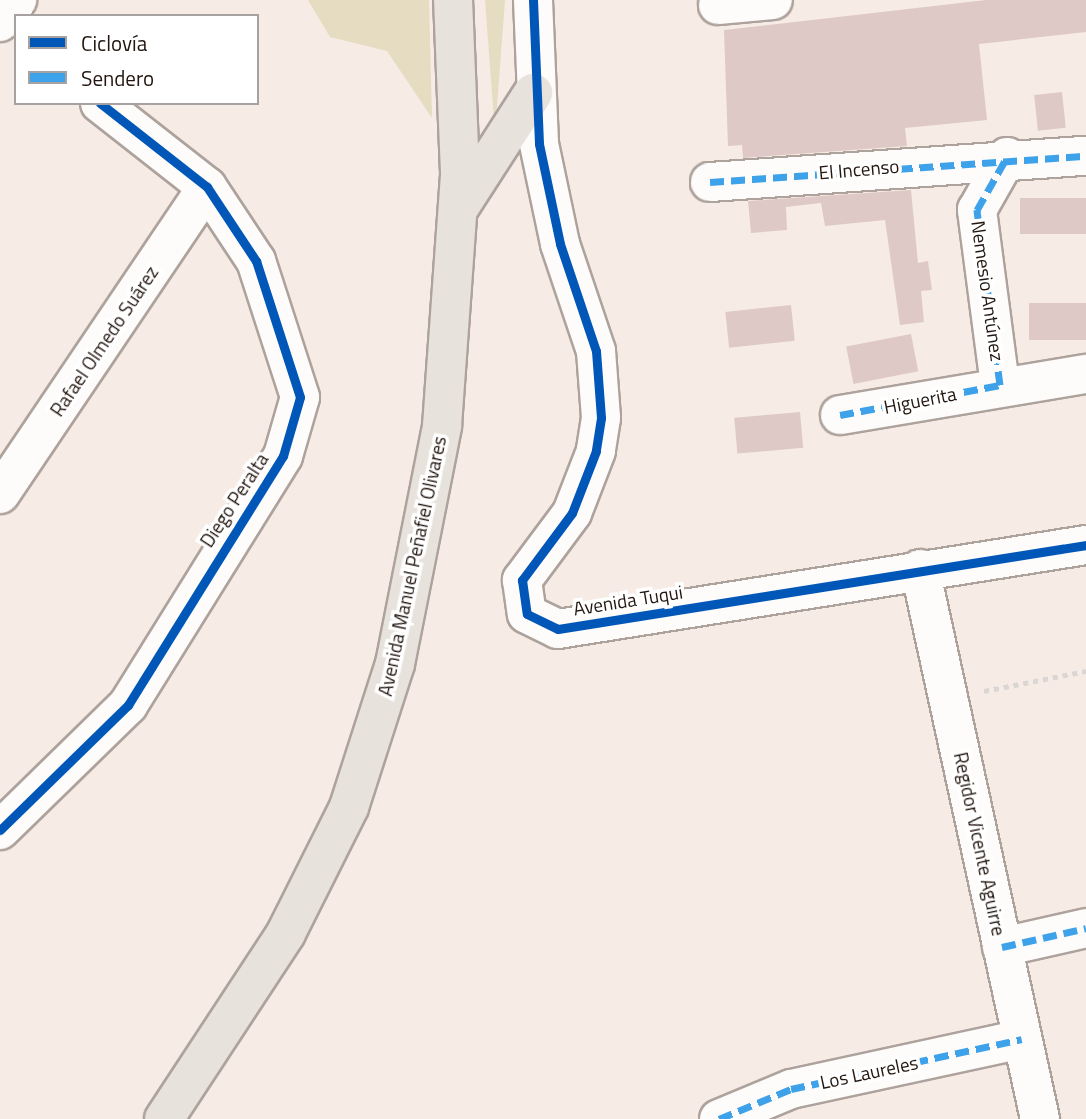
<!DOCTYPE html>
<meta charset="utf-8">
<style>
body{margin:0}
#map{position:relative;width:1086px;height:1119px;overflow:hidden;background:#f7ebe5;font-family:"Titillium Web",sans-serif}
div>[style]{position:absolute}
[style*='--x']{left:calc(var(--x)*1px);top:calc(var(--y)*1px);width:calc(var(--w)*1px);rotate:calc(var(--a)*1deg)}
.green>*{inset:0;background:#e6dcc1}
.building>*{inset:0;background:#dec9c6;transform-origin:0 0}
.path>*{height:4.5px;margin-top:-2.25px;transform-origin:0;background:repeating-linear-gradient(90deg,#d9d6d4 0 5px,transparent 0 10px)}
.roads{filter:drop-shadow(2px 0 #ada29c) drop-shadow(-2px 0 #ada29c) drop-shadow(0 2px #ada29c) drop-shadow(0 -2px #ada29c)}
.street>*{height:38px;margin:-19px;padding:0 19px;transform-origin:19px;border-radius:19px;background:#fefcfb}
.secondary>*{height:38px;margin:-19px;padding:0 19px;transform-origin:19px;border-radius:19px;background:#fefcfb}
.primary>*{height:38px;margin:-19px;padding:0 19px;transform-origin:19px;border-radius:19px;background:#e7e2dc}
.quiet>*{height:7px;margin-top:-3.5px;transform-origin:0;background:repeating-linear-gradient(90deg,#3ea2ea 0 14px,transparent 0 21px)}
.cycleway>*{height:9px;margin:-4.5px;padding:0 4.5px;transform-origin:4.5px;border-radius:4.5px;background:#0057b8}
span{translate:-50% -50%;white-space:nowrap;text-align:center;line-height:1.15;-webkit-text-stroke:7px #fff;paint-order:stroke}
.street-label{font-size:19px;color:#231610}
.legend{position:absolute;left:14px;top:14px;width:245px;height:91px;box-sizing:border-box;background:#fff;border:2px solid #a7a29f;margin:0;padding:9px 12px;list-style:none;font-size:21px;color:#231610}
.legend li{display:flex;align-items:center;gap:14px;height:35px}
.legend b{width:35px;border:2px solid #a7a29f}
</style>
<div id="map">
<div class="green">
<div style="clip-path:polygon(308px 0,429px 0,432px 118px,387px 51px,330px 37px)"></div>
<div style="clip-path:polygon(485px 0,505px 0,495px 133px)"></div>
</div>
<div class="building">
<div style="clip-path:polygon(986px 0,1086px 0,1086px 32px,979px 44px,987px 120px,905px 128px,907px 146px,743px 158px,742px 145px,728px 146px,724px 30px)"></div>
<div style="left:1062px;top:92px;width:36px;height:28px;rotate:84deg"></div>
<div style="clip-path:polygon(911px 190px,918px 263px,928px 261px,932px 290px,921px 291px,924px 322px,900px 325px,885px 220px,825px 226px,821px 203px,786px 207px,787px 230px,751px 233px,748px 201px)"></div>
<div style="left:1086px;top:198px;width:36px;height:66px;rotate:90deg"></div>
<div style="left:1086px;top:303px;width:37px;height:57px;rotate:90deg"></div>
<div style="left:791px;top:305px;width:36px;height:66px;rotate:84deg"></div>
<div style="left:911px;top:334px;width:38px;height:66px;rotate:79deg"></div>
<div style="left:800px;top:412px;width:36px;height:66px;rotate:85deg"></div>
</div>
<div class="path">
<div style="--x:984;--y:691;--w:104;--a:-11.1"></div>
</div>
<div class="roads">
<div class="street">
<div style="--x:718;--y:5;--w:55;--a:-5.2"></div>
<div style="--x:710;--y:182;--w:377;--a:-4"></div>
<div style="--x:1000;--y:385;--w:177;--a:-97.5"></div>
<div style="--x:977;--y:210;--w:61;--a:-60.5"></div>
<div style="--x:840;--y:415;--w:249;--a:-9.5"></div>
<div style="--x:0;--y:494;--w:370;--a:-56"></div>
<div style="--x:920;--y:569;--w:563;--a:77.69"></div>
<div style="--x:0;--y:830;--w:179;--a:-44.3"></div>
<div style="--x:128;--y:705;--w:293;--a:-58.1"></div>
<div style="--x:283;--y:456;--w:61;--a:-73.9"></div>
<div style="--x:300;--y:397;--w:143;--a:-107.9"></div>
<div style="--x:256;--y:261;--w:89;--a:-123.5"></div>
<div style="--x:207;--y:187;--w:136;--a:-141.9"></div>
<div style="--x:1002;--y:947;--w:86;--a:-12.7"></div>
<div style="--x:719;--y:1119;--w:78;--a:-22.6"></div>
<div style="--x:791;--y:1089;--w:236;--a:-12.2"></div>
</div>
<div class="secondary">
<div style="--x:533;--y:0;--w:144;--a:87.6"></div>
<div style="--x:539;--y:144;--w:102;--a:78.1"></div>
<div style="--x:560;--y:244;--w:113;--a:71.4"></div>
<div style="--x:596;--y:351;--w:67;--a:85.7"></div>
<div style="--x:601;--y:418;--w:33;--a:99"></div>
<div style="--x:596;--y:451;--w:66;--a:111.2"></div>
<div style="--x:572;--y:513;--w:84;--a:126.7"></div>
<div style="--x:522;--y:580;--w:34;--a:82"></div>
<div style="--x:527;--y:614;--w:34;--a:26"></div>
<div style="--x:558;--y:629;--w:535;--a:-9.04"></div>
<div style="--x:0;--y:22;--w:28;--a:-52"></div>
</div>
<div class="primary">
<div style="--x:459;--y:208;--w:137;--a:-57.2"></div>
<div style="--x:164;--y:1119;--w:222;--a:-56.7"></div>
<div style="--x:286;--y:933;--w:141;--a:-63.4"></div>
<div style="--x:349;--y:807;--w:150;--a:-72.2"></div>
<div style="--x:395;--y:664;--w:243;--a:-78.8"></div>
<div style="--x:442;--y:426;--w:254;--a:-85.9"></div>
<div style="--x:460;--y:173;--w:173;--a:-92.3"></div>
</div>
</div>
<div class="quiet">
<div style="--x:710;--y:182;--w:377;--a:-4"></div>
<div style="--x:840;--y:415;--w:163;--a:-10.6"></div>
<div style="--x:1000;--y:385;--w:177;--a:-97.5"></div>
<div style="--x:977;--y:210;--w:61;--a:-60.5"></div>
<div style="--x:1002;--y:947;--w:86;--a:-12.7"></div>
<div style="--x:719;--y:1119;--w:78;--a:-22.6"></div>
<div style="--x:791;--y:1089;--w:236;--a:-12.2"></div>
</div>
<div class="cycleway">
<div style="--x:533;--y:0;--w:144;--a:87.6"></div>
<div style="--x:539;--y:144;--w:102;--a:78.1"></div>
<div style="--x:560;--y:244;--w:113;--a:71.4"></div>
<div style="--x:596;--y:351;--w:67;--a:85.7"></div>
<div style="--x:601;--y:418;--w:33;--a:99"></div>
<div style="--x:596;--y:451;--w:66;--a:111.2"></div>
<div style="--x:572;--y:513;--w:84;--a:126.7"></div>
<div style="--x:522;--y:580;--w:34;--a:82"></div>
<div style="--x:527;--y:614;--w:34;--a:26"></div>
<div style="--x:558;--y:629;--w:535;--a:-9.04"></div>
<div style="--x:0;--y:830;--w:179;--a:-44.3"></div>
<div style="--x:128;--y:705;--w:293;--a:-58.1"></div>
<div style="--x:283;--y:456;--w:61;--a:-73.9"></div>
<div style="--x:300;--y:397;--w:143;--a:-107.9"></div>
<div style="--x:256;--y:261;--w:89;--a:-123.5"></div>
<div style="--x:207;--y:187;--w:136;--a:-141.9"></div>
</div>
<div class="street-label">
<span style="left:859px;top:169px;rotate:-5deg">El Incenso</span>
<span style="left:988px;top:291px;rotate:82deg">Nemesio Antúnez</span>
<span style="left:104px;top:341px;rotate:-56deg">Rafael Olmedo Suárez</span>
<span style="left:920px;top:400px;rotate:-11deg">Higuerita</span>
<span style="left:234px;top:500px;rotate:-57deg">Diego Peralta</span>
<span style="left:412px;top:566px;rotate:-78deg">Avenida Manuel Peñafiel Olivares</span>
<span style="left:628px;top:600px;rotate:-9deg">Avenida Tuqui</span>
<span style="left:980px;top:844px;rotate:78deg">Regidor Vicente Aguirre</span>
<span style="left:869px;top:1072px;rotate:-12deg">Los Laureles</span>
</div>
<ul class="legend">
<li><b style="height:9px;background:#0057b8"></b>Ciclovía</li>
<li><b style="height:9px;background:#3ea2ea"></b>Sendero</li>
</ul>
</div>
